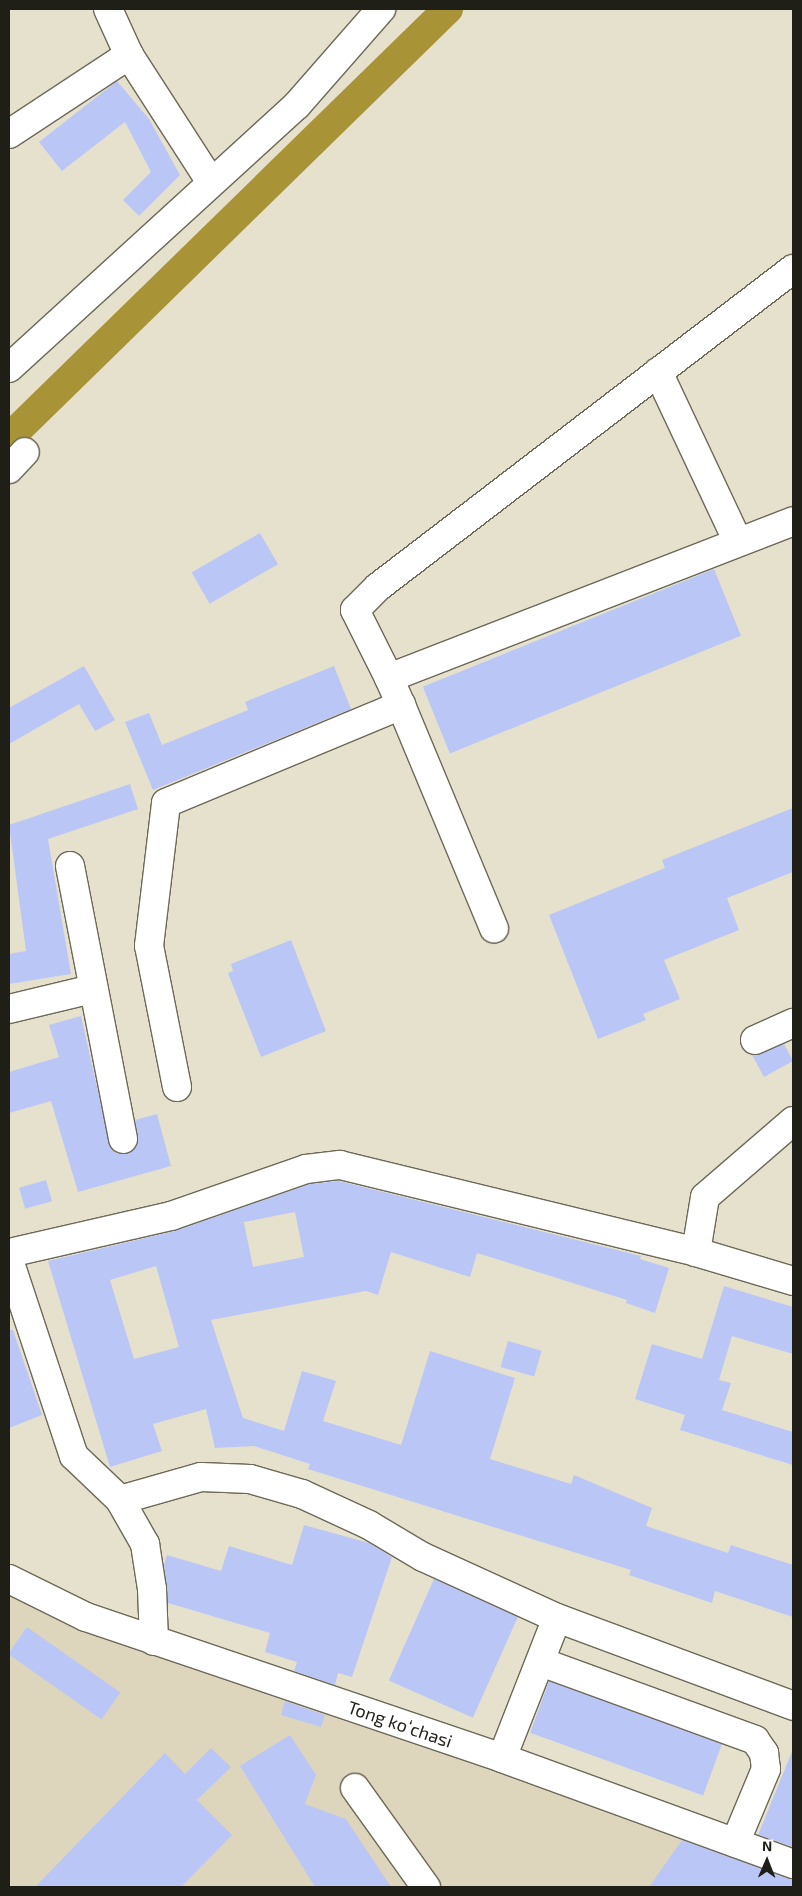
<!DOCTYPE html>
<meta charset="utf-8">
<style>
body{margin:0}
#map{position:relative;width:802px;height:1896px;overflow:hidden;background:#e5e1cd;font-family:"Exo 2",sans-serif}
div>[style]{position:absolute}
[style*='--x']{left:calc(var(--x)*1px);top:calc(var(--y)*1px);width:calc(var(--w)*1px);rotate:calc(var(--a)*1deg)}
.built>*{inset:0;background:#ddd6bc}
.canal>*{height:30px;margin:-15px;padding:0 15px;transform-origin:15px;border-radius:15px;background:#a99337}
.building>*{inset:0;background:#bac7f6;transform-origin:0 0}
.roads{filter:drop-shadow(1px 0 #6d6857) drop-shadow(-1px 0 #6d6857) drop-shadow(0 1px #6d6857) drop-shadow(0 -1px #6d6857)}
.minor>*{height:28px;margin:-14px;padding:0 14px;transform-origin:14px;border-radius:14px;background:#fff}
span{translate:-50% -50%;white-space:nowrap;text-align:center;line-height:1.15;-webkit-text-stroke:4.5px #fff;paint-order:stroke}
.street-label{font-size:18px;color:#201f17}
.frame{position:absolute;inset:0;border:10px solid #201f17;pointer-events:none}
.north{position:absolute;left:742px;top:1836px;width:50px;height:50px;-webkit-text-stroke:4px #fff;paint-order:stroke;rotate:1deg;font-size:14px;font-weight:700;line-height:20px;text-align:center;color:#201f17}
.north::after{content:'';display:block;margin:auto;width:18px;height:22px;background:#201f17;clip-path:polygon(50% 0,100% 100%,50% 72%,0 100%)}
</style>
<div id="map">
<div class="built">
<div style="clip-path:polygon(9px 1575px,793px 1868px,793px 1887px,9px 1887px)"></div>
</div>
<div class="canal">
<div style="--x:9;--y:438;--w:614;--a:-44.34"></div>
</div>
<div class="building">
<div style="clip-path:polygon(117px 81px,149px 119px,180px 175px,139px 216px,123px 200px,151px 172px,125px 122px,62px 171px,39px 142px)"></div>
<div style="left:260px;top:533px;width:36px;height:79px;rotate:60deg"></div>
<div style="left:714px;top:569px;width:72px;height:314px;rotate:68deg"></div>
<div style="clip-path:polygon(84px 666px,115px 720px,95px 731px,79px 704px,9px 744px,9px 708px)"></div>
<div style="clip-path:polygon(334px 666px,351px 709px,153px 790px,125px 722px,149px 713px,162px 745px,248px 710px,245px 702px)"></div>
<div style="clip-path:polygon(130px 784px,138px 809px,48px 839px,71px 974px,9px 984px,9px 954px,26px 951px,9px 825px)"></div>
<div style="clip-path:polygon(793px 808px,793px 872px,727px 898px,739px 930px,664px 960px,680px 999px,643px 1014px,646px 1020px,598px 1039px,549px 915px,665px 868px,662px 860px)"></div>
<div style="clip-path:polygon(291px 940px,326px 1031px,261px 1057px,228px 973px,233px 971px,231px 964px)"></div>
<div style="clip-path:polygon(81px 1016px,111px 1149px,118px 1154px,133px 1151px,138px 1144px,135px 1120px,157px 1114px,171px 1166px,78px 1192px,51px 1101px,9px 1113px,9px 1072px,59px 1057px,49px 1025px)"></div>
<div style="clip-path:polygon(784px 1044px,793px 1061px,764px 1077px,752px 1055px)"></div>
<div style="left:46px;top:1180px;width:22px;height:28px;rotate:74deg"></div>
<div style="clip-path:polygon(evenodd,339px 1181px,641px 1256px,640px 1259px,669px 1268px,655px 1313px,626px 1303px,627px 1300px,477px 1253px,470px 1277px,391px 1252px,378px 1295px,366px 1291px,211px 1320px,243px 1418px,284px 1431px,302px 1371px,336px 1381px,323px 1421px,401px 1445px,430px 1351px,515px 1378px,490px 1459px,571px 1484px,574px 1475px,652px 1508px,646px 1526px,728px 1553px,731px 1545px,793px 1565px,793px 1617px,715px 1591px,712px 1603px,629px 1575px,631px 1570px,308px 1469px,310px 1464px,254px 1446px,215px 1448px,206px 1409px,153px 1424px,162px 1451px,110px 1467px,48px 1261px,175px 1231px,241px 1208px,253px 1267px,304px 1257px,295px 1212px,244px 1222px,241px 1208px,310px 1184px,339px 1181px,156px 1266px,179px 1347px,134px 1359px,110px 1280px,156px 1266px)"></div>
<div style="clip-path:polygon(724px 1286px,793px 1307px,793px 1354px,732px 1336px,719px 1380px,731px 1383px,722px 1410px,793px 1432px,793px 1465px,680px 1430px,685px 1415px,635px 1399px,652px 1344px,702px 1359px)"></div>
<div style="clip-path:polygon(9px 1330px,13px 1330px,42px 1415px,9px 1428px)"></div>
<div style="left:508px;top:1341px;width:35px;height:27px;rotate:16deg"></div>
<div style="clip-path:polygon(304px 1525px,369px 1543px,392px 1557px,352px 1677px,338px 1673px,335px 1685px,294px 1671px,297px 1662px,265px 1652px,270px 1633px,168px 1603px,164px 1565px,167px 1555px,221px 1571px,229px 1546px,292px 1565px)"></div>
<div style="left:434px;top:1579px;width:92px;height:111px;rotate:24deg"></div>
<div style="left:27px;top:1627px;width:114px;height:33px;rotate:35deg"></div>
<div style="left:549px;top:1681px;width:184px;height:55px;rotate:20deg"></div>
<div style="clip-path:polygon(285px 1701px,325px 1715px,321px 1727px,281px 1715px)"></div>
<div style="clip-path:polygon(290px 1735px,316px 1775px,305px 1804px,346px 1819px,391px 1887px,315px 1887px,240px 1766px)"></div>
<div style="clip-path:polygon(211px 1748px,231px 1767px,197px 1800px,232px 1835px,181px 1887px,35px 1887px,165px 1753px,185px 1774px)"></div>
<div style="clip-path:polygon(793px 1749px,793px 1847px,758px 1835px)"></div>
<div style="clip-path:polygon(682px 1840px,793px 1879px,793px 1887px,649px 1887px)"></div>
</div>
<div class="roads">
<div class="minor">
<div style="--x:108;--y:9;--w:51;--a:65.5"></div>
<div style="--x:9;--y:134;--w:144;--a:-33.4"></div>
<div style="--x:129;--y:55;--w:151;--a:57.2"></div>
<div style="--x:9;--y:368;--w:390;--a:-42.4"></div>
<div style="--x:297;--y:105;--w:128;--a:-48.8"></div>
<div style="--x:658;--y:372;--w:188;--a:64.8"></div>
<div style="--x:9;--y:469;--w:23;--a:-47"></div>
<div style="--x:389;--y:678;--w:76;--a:-116.6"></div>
<div style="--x:355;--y:610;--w:33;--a:-45"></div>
<div style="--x:378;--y:587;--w:523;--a:-37.46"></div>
<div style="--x:401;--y:705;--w:242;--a:67.4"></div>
<div style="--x:70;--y:866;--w:278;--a:79"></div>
<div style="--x:9;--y:1009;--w:85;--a:-13.5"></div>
<div style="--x:755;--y:1040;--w:42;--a:-24.1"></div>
<div style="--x:177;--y:1087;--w:144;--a:-101.2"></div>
<div style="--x:149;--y:946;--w:144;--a:-83.2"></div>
<div style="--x:166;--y:803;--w:255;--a:-22.6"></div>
<div style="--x:401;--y:705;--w:30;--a:-114"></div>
<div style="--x:389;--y:678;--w:433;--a:-21.2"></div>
<div style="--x:793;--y:1121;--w:116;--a:139.2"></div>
<div style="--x:705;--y:1197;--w:56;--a:99.3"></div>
<div style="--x:696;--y:1252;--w:101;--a:16.6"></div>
<div style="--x:9;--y:1253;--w:166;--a:-12.9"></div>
<div style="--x:171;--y:1216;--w:143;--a:-19.2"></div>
<div style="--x:306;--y:1169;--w:34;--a:-7"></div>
<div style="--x:340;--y:1165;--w:366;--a:13.7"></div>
<div style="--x:9;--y:1260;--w:206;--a:71.7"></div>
<div style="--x:74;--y:1456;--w:64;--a:43.7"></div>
<div style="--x:120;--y:1500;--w:84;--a:-15.9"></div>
<div style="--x:201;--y:1477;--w:49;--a:2.3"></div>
<div style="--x:250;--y:1479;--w:54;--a:16.1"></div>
<div style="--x:302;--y:1494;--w:74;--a:24.8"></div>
<div style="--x:369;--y:1525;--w:63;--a:30.7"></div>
<div style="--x:423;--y:1557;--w:147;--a:24.5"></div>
<div style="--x:557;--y:1618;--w:252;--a:20.4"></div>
<div style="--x:120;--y:1500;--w:51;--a:60.4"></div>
<div style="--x:145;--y:1544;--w:46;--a:81.2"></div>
<div style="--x:152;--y:1589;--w:52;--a:87.8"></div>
<div style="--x:9;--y:1579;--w:86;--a:26.3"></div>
<div style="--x:86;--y:1617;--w:439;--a:18.7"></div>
<div style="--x:502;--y:1758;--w:310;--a:20"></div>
<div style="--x:541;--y:1662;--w:228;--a:20"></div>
<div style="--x:755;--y:1740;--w:16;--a:55"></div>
<div style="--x:764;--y:1753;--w:16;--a:83"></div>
<div style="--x:766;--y:1769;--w:80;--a:112.7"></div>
<div style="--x:502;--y:1758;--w:150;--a:-68.6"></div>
<div style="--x:355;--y:1788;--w:122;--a:54.4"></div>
</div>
</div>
<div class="street-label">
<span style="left:400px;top:1724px;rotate:19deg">Tong koʻchasi</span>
</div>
<div class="frame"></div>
<div class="north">N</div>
</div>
